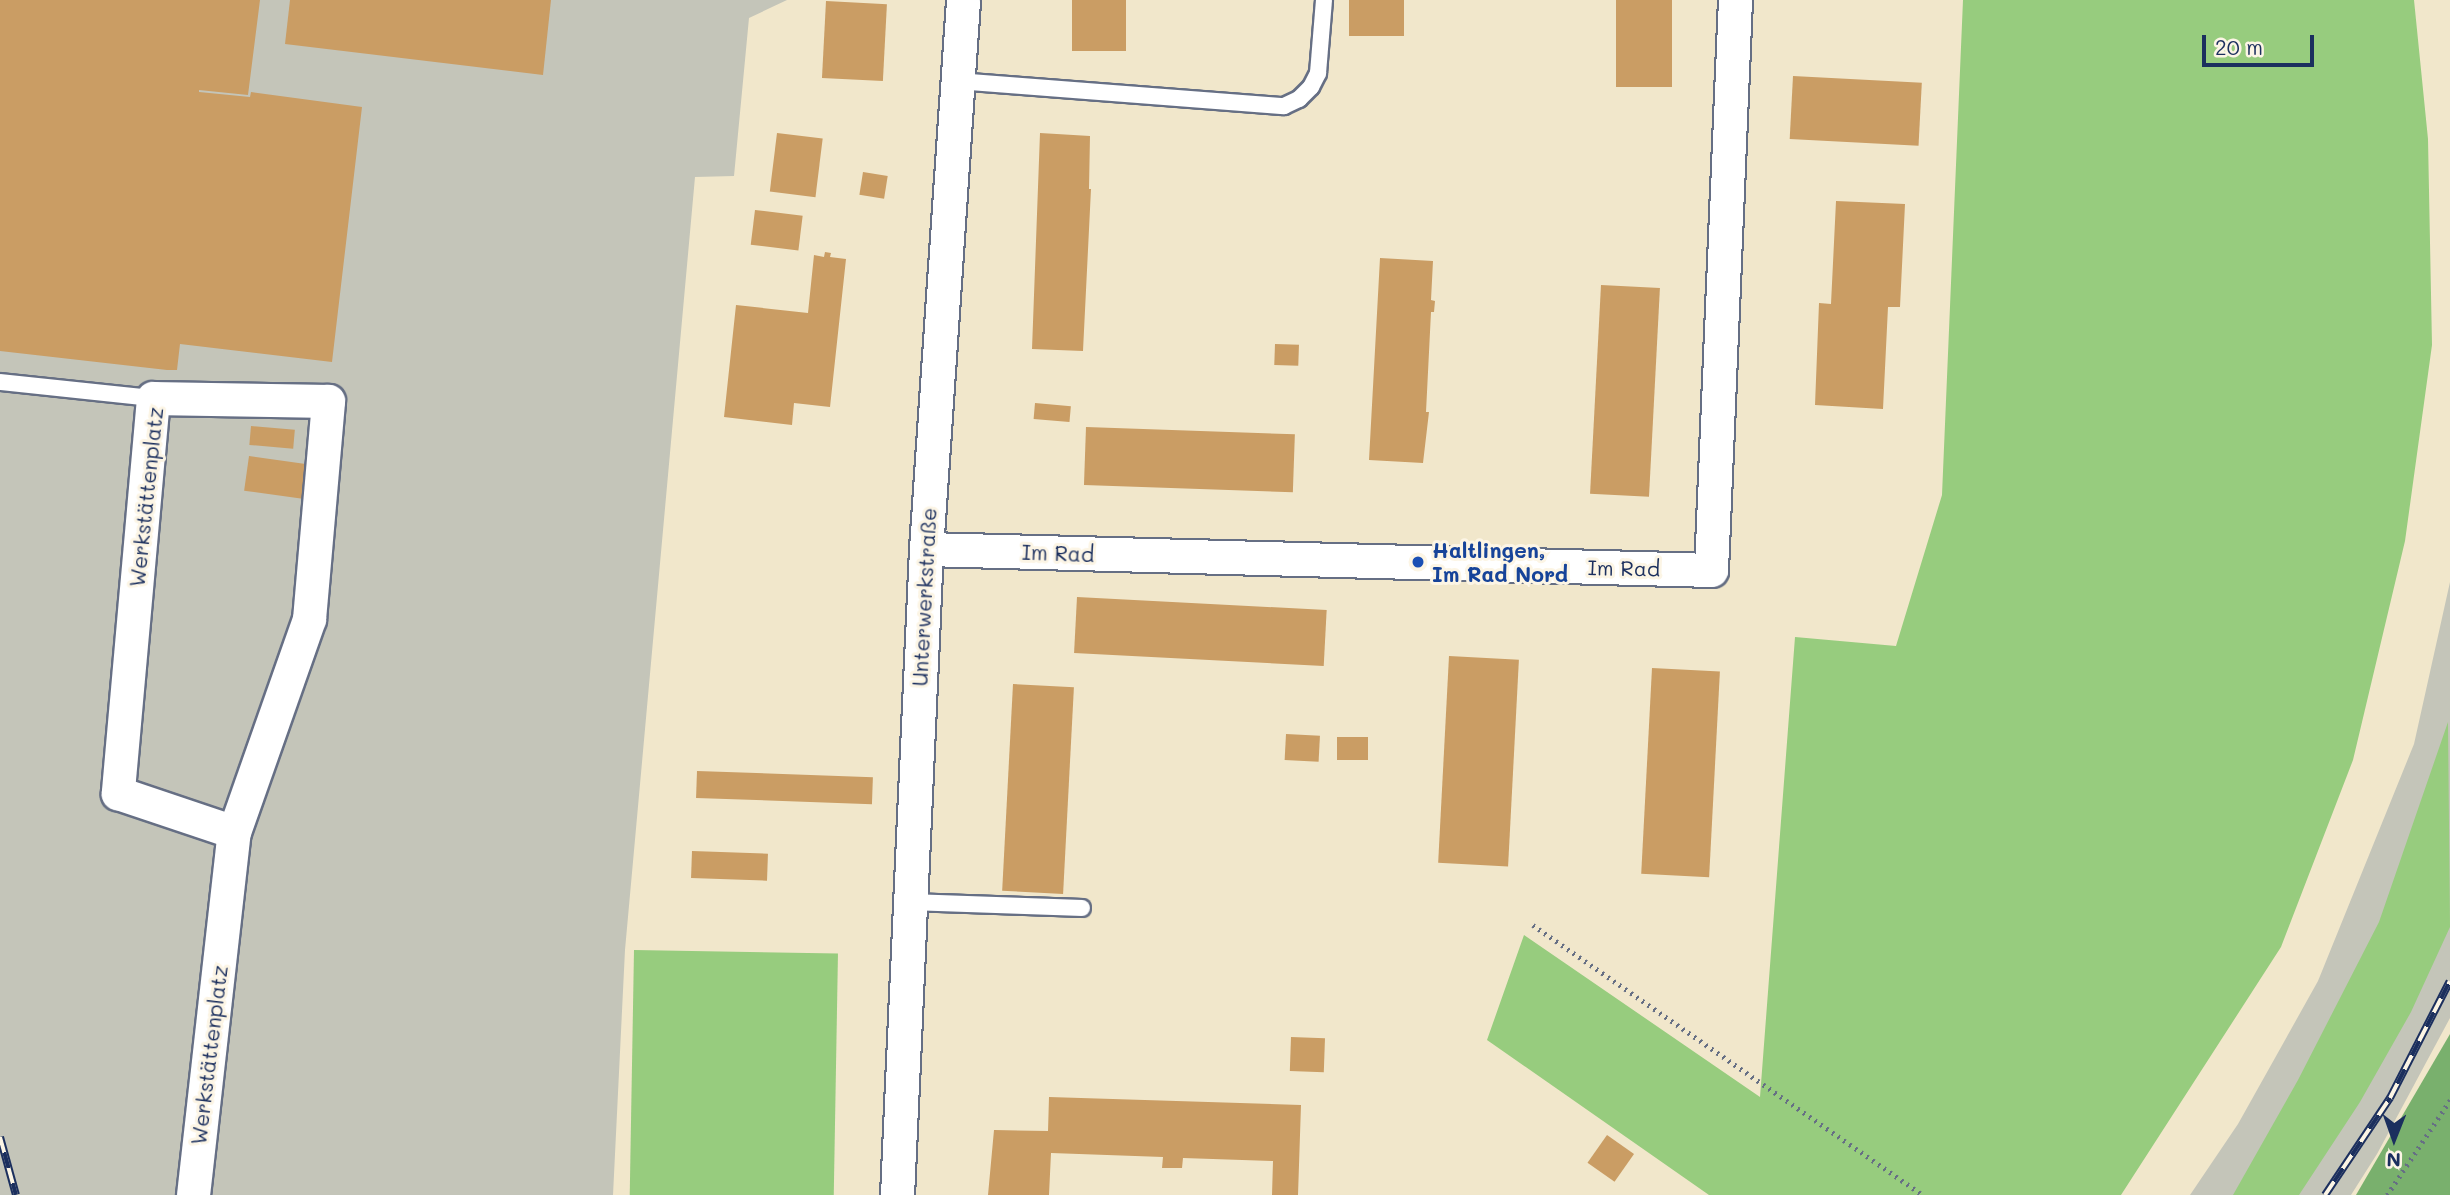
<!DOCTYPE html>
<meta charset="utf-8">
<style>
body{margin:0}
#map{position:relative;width:2450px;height:1195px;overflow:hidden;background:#f1e7cb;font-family:Mali,sans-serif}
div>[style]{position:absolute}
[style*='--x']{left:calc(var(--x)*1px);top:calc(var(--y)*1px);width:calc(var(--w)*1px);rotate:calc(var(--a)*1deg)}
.industrial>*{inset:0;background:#c4c5b9}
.green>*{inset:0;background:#97cc7e;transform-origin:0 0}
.forest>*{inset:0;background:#79b06d}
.building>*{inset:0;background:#ca9d64;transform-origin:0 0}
.path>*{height:4.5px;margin-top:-2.25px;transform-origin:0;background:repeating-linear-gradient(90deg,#666f84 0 2px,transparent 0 7px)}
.roads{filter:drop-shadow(2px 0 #666f84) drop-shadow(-2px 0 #666f84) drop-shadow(0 2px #666f84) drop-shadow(0 -2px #666f84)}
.lane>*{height:16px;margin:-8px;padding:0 8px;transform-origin:8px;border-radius:8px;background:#fff}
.street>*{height:33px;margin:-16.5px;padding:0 16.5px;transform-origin:16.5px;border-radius:16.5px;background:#fff}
.rail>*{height:8px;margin-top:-4px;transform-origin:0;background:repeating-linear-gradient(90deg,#fcf5e5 0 16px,#1b2f5e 0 32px);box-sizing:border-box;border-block:2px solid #1b2f5e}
.dots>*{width:19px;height:19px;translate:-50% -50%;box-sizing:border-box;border:4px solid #fcf5e5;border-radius:50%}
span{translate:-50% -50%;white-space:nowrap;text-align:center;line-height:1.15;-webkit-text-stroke:6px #fcf5e5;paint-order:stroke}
.street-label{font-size:21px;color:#1b2f5e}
.transit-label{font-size:21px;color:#164399;font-weight:700}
.left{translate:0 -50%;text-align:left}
.north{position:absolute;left:2359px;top:1104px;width:70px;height:70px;-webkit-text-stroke:5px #fcf5e5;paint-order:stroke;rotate:181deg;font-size:19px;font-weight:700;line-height:28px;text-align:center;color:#1b2f5e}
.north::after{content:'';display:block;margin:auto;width:24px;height:32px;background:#1b2f5e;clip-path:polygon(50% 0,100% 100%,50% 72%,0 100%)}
.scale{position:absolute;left:2202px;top:35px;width:112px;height:32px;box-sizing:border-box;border:4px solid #1b2f5e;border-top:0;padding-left:9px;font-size:21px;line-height:24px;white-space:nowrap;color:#1b2f5e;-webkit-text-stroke:5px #fcf5e5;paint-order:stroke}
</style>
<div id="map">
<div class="industrial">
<div style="clip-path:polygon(0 0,787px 0,749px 18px,734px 176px,695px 177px,625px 950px,613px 1195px,0 1195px)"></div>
<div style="clip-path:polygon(2450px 582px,2450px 1018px,2377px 1154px,2351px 1195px,2190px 1195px,2238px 1124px,2318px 981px,2414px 744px)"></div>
</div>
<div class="green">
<div style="clip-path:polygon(1963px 0,2414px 0,2428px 139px,2432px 345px,2405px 541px,2353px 760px,2281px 947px,2121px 1195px,1709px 1195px,1487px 1040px,1524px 935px,1760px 1097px,1795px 637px,1896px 646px,1942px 495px)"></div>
<div style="clip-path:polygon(2448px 722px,2450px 927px,2411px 1012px,2360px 1102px,2299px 1195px,2233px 1195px,2298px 1080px,2379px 922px)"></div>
<div style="left:634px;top:950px;width:204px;height:245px;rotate:1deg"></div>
</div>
<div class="forest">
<div style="clip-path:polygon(2450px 1034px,2450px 1195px,2356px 1195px)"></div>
</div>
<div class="building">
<div style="clip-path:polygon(0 0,260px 0,248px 95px,199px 90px,199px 92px,250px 97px,251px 92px,362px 107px,332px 362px,180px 344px,177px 370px,167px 370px,0 351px)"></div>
<div style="clip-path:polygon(290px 0,551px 0,543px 75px,285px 44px)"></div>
<div style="left:1072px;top:0;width:54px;height:51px"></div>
<div style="left:1349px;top:0;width:55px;height:36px"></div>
<div style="left:1616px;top:0;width:56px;height:87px"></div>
<div style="left:826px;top:1px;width:61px;height:77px;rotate:3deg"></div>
<div style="left:1793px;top:76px;width:129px;height:63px;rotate:3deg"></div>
<div style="left:777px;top:133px;width:46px;height:59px;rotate:7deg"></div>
<div style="clip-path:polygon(1040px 133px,1090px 136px,1089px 189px,1091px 189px,1083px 351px,1032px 349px)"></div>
<div style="left:863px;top:172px;width:25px;height:23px;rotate:9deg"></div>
<div style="clip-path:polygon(1836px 201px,1905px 204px,1900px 307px,1888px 307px,1883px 409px,1815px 405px,1819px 303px,1831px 304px)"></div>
<div style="left:755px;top:210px;width:48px;height:35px;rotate:7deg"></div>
<div style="clip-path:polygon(825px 252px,831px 253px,830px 257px,846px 259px,830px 407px,794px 403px,792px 425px,724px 417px,736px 305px,808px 313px,814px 255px,824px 257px)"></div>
<div style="clip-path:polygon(1380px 258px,1433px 261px,1431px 300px,1435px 301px,1434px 312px,1431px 312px,1426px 412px,1429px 412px,1423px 463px,1369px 460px)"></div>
<div style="left:1601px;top:285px;width:59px;height:209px;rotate:3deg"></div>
<div style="left:1275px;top:344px;width:24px;height:21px;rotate:2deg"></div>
<div style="left:1035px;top:403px;width:36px;height:16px;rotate:5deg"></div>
<div style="left:251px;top:426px;width:44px;height:19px;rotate:5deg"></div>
<div style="left:1086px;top:427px;width:209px;height:58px;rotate:2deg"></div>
<div style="left:249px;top:456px;width:59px;height:35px;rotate:8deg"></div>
<div style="left:1077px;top:597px;width:250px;height:56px;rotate:3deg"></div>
<div style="left:1449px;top:656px;width:70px;height:207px;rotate:3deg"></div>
<div style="left:1652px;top:668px;width:68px;height:206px;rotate:3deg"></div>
<div style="left:1013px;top:684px;width:61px;height:207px;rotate:3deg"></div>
<div style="left:1286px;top:734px;width:34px;height:26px;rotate:3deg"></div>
<div style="left:1337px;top:737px;width:31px;height:23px"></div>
<div style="left:697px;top:771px;width:176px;height:27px;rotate:2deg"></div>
<div style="left:692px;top:851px;width:76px;height:27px;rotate:2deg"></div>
<div style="left:1291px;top:1037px;width:34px;height:34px;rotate:2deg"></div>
<div style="clip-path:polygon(1049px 1097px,1301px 1105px,1298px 1195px,1272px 1195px,1273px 1161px,1183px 1158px,1182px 1168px,1162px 1168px,1163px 1157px,1051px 1153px,1049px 1195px,988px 1195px,994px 1130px,1048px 1131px)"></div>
<div style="left:1607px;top:1135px;width:33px;height:34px;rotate:35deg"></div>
</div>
<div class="path">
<div style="--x:1533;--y:925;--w:474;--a:34.7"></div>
<div style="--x:2387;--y:1195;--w:114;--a:-56.4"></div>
</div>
<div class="roads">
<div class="lane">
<div style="--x:957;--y:81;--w:328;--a:4.4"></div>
<div style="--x:1284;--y:106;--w:17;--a:-25"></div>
<div style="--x:1299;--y:99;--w:17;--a:-45"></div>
<div style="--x:1311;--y:87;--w:16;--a:-63"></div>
<div style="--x:1318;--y:73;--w:73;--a:-85.3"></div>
<div style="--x:0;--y:382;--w:154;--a:6"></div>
<div style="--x:910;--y:902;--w:172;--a:2"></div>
</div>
<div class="street">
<div style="--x:926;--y:549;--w:785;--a:1.53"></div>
<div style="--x:1711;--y:570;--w:571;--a:-87.59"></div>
<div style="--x:193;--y:1195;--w:365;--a:-83.6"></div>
<div style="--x:234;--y:832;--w:226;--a:-70.6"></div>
<div style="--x:309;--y:619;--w:219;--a:-85"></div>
<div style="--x:328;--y:401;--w:175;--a:-179"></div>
<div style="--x:153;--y:398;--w:397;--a:95.1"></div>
<div style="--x:118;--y:793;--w:122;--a:18.6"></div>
<div style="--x:897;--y:1195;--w:647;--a:-87.43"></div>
<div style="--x:926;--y:549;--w:550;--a:-86.14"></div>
</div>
</div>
<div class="rail">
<div style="--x:0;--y:1137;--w:60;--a:74.6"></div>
<div style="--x:2325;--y:1195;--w:117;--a:-56.2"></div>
<div style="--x:2390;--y:1098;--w:131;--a:-62.9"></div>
</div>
<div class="dots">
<div style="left:1418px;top:562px;background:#1a4fb4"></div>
</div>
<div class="street-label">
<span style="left:146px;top:497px;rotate:-84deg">Werkstättenplatz</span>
<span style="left:1058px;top:553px;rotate:2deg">Im Rad</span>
<span style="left:1624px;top:568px;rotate:1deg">Im Rad</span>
<span style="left:924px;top:597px;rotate:-87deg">Unterwerkstraße</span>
<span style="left:209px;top:1055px;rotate:-83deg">Werkstättenplatz</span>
</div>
<div class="transit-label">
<span class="left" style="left:1432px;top:562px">Haltlingen,<br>Im Rad Nord</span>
</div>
<div class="north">N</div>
<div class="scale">20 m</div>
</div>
